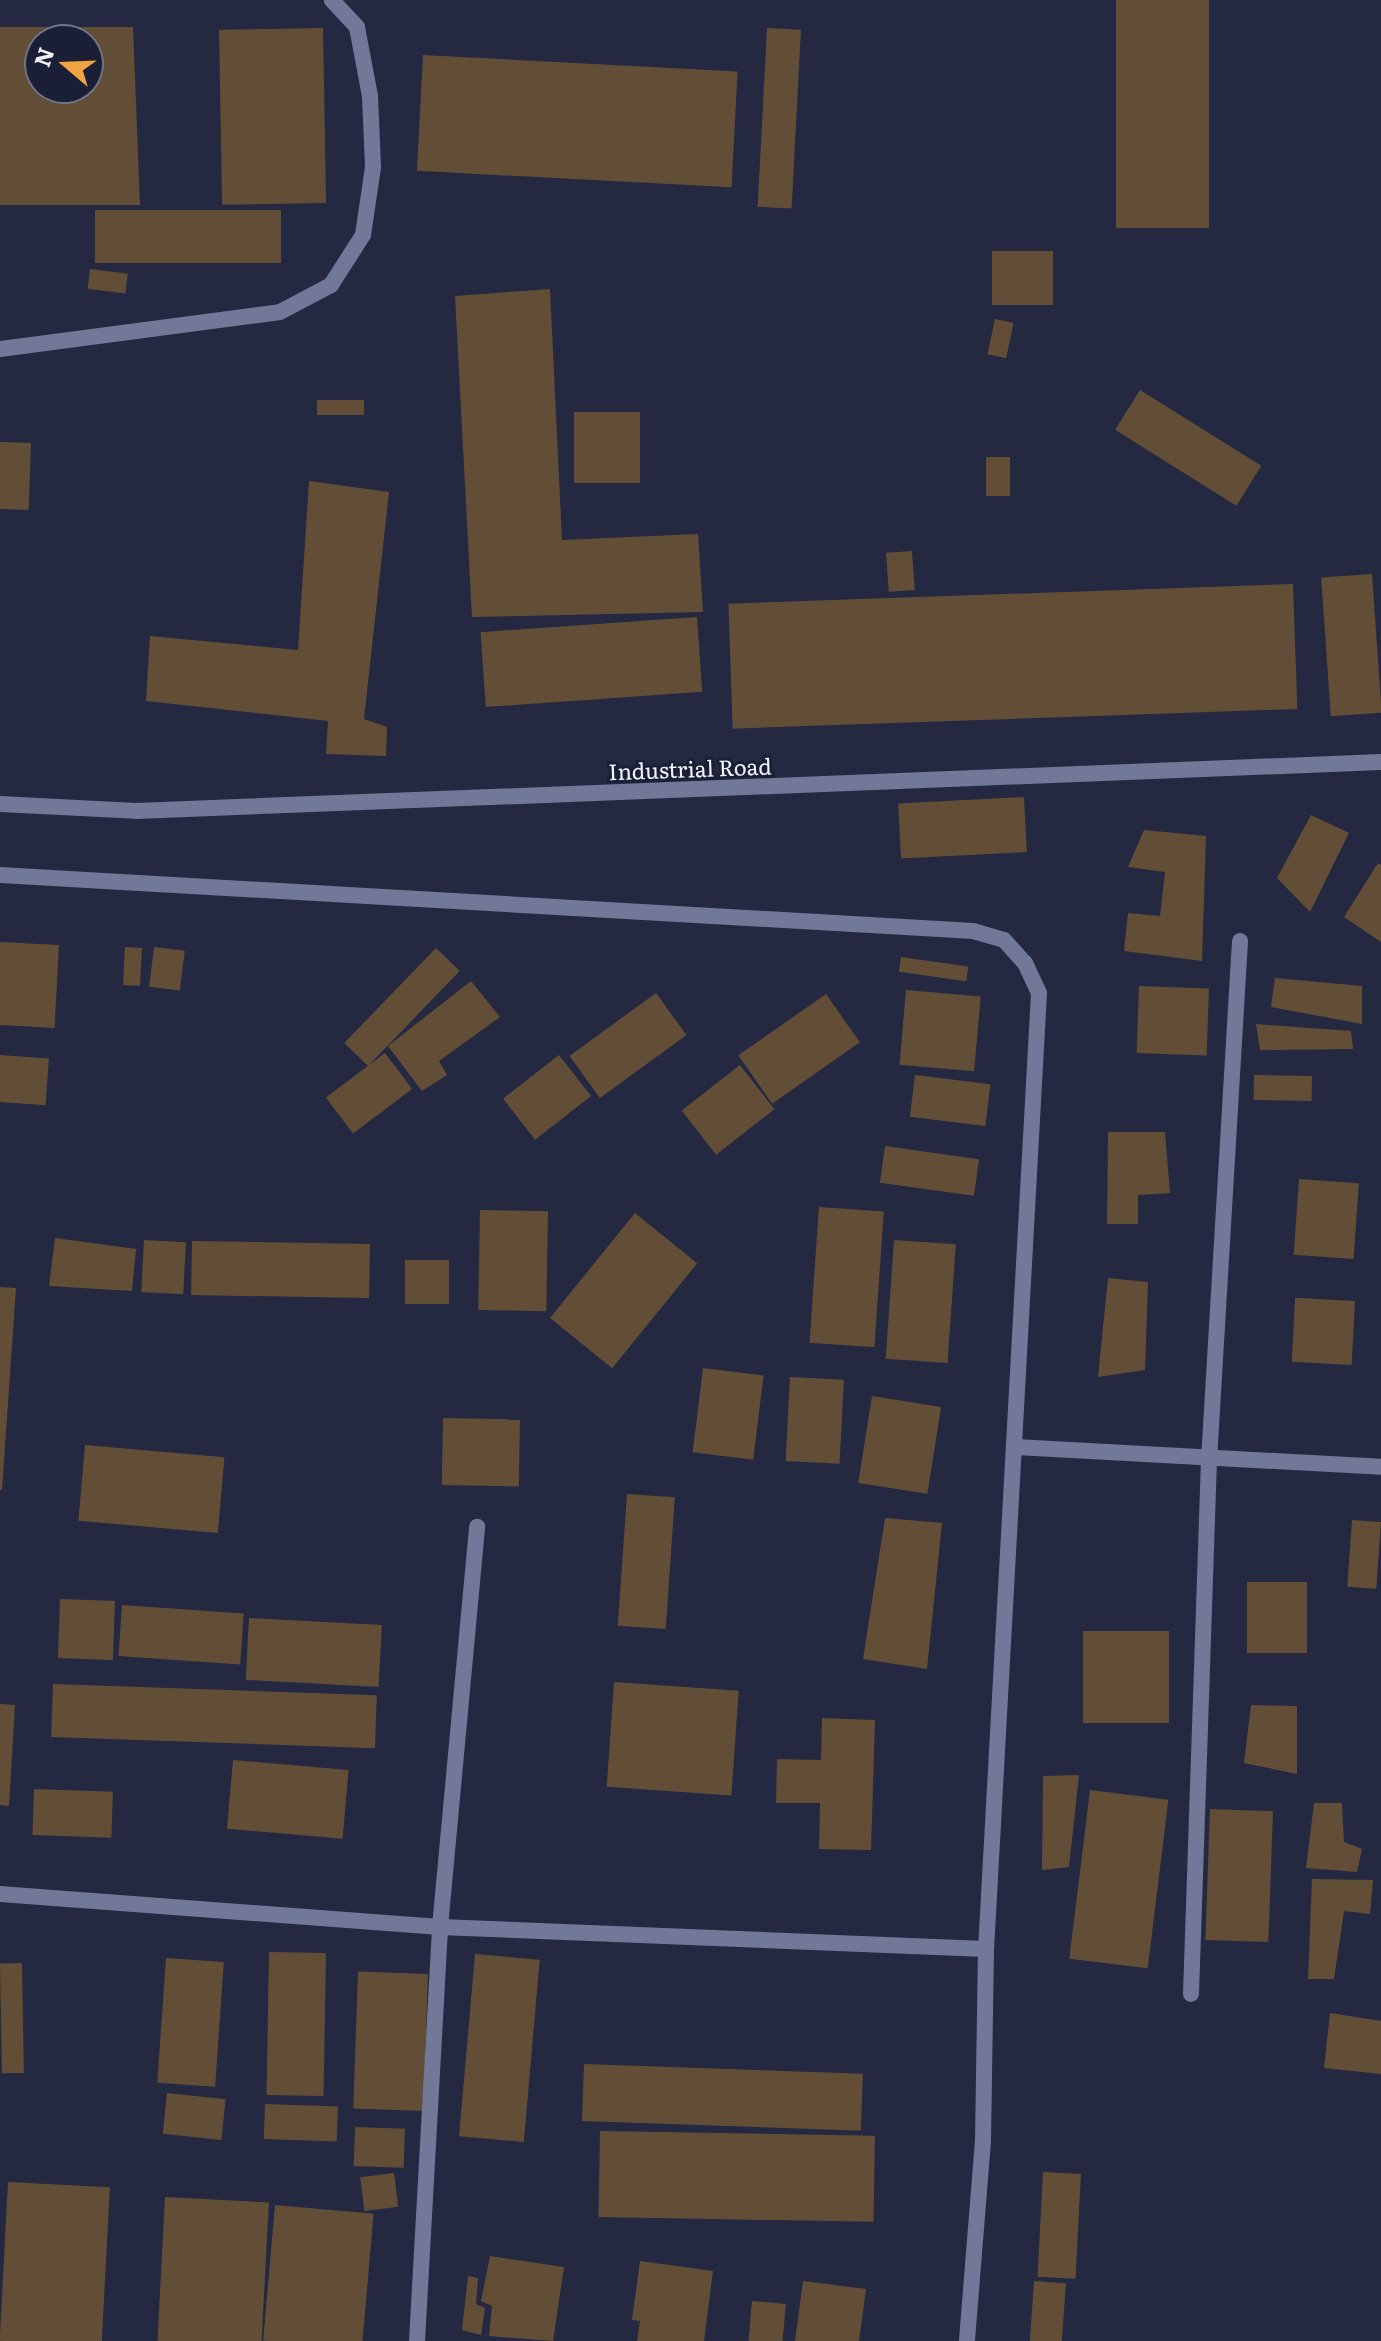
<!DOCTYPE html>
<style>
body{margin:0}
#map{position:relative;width:1381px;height:2341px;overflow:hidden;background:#242941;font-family:Literata,serif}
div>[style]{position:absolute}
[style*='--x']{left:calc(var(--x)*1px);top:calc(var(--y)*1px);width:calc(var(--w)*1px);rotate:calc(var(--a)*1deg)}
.building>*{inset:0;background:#624e37;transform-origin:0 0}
.service>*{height:16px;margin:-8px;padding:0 8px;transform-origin:8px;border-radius:8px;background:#717898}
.minor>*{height:16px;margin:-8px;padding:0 8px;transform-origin:8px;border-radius:8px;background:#717898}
span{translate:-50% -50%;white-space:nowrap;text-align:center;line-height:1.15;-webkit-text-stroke:6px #1b1f36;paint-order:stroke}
.street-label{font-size:22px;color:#f0f3fc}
.north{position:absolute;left:24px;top:24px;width:80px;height:80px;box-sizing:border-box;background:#1b1f36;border:2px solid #707485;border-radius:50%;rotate:289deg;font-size:22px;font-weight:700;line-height:32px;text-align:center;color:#f0f3fc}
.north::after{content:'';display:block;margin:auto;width:28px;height:36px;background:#f1a540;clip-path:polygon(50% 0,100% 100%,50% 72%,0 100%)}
</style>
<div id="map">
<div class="building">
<div style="left:1116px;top:0;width:93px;height:228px"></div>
<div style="clip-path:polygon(evenodd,0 27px,133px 27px,140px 205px,0 205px,0 27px,40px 40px,88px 40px,88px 88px,40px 88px,40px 40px)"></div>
<div style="left:323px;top:28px;width:175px;height:104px;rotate:89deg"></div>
<div style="left:767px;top:28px;width:34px;height:179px;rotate:3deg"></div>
<div style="left:423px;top:55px;width:315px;height:116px;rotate:3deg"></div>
<div style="left:95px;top:210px;width:186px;height:53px"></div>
<div style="left:992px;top:251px;width:61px;height:54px"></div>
<div style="left:90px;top:269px;width:38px;height:20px;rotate:7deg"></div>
<div style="clip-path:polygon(550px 289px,562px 540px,698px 534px,703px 612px,472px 617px,455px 296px)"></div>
<div style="left:995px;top:319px;width:19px;height:36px;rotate:12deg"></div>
<div style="left:1140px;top:390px;width:143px;height:47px;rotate:32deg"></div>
<div style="left:364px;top:400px;width:15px;height:47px;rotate:90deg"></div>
<div style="left:574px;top:412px;width:66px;height:71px"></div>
<div style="left:0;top:442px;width:31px;height:67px;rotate:2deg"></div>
<div style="left:1010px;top:457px;width:39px;height:24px;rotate:90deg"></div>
<div style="clip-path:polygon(309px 481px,389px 492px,364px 719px,387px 727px,386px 756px,326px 754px,328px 721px,146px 701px,150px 636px,298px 650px)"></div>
<div style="left:912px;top:551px;width:39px;height:26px;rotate:86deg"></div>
<div style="left:1372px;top:574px;width:139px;height:51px;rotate:86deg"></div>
<div style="left:1293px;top:584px;width:125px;height:565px;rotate:88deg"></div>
<div style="left:697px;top:617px;width:75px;height:217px;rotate:86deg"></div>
<div style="left:1024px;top:797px;width:55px;height:126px;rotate:87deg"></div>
<div style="clip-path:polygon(1311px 815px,1349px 833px,1310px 912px,1277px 878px)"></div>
<div style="clip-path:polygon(1144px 830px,1206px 836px,1202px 961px,1124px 951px,1128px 913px,1160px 916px,1165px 872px,1128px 867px)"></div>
<div style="clip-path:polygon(1378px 863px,1381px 865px,1381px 942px,1344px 917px)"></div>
<div style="left:0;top:942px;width:59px;height:83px;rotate:3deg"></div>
<div style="left:125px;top:947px;width:17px;height:38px;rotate:3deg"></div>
<div style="left:154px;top:947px;width:31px;height:40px;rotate:7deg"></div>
<div style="left:436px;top:948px;width:33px;height:132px;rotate:44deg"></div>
<div style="left:901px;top:957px;width:68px;height:15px;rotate:8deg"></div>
<div style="clip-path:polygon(1275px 978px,1362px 986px,1362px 1024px,1271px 1007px)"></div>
<div style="clip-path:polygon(471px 981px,500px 1017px,439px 1061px,447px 1075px,422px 1091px,388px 1046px)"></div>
<div style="left:1139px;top:986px;width:70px;height:67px;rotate:2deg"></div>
<div style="left:906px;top:990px;width:75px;height:75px;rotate:5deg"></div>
<div style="left:656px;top:993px;width:52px;height:107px;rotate:54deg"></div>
<div style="left:826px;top:994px;width:59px;height:107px;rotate:55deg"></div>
<div style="clip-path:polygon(1256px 1024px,1351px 1031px,1353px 1049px,1260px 1050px)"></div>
<div style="left:385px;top:1053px;width:45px;height:74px;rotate:53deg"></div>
<div style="left:0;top:1055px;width:49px;height:47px;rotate:4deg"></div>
<div style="left:559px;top:1055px;width:52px;height:71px;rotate:52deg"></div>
<div style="left:740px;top:1065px;width:56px;height:74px;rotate:52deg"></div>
<div style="left:915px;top:1075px;width:76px;height:42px;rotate:7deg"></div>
<div style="left:1254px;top:1075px;width:58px;height:25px;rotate:1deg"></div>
<div style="clip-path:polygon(1108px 1132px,1165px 1132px,1170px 1193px,1138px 1195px,1138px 1224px,1107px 1224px)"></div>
<div style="left:885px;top:1146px;width:95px;height:37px;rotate:8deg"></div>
<div style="left:1299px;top:1179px;width:60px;height:76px;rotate:4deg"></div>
<div style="left:819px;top:1207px;width:65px;height:136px;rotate:4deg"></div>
<div style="left:480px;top:1210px;width:68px;height:100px;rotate:1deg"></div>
<div style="left:635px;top:1213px;width:80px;height:135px;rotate:39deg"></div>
<div style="clip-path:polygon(55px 1238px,136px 1249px,132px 1291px,49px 1286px)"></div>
<div style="left:144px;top:1240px;width:42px;height:52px;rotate:3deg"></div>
<div style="left:894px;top:1240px;width:62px;height:119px;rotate:4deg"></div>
<div style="left:192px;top:1241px;width:178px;height:54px;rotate:1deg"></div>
<div style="left:405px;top:1260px;width:44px;height:44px"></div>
<div style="clip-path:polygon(1108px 1278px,1148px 1282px,1145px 1370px,1098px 1377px)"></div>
<div style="clip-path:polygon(0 1287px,16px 1288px,2px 1490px,0 1490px)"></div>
<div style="left:1355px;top:1301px;width:64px;height:60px;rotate:93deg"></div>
<div style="left:703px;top:1368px;width:61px;height:85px;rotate:7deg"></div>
<div style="left:790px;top:1377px;width:54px;height:84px;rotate:3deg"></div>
<div style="left:872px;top:1396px;width:70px;height:88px;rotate:9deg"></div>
<div style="left:443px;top:1418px;width:77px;height:67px;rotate:1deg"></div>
<div style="left:85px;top:1445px;width:140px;height:76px;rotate:5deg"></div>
<div style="left:627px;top:1494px;width:48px;height:132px;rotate:4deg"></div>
<div style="clip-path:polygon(885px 1518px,942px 1523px,927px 1669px,863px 1659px)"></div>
<div style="left:1352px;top:1520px;width:29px;height:67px;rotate:4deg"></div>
<div style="left:1247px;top:1582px;width:60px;height:71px"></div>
<div style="left:60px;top:1599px;width:55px;height:59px;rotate:2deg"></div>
<div style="left:122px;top:1605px;width:122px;height:51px;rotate:4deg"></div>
<div style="left:249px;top:1618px;width:133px;height:62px;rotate:3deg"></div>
<div style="left:1083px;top:1631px;width:86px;height:92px"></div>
<div style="left:614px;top:1682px;width:125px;height:105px;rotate:4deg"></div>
<div style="left:53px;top:1684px;width:324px;height:53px;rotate:2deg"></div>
<div style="clip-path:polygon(0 1704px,15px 1705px,9px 1806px,0 1805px)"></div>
<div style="clip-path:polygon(1251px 1705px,1297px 1706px,1297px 1774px,1244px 1763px)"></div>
<div style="clip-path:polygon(822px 1718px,875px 1720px,871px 1850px,819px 1849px,820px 1803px,776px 1803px,777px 1759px,821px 1760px)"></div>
<div style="left:233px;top:1760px;width:116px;height:69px;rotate:5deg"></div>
<div style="clip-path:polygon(1079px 1775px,1069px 1867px,1042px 1870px,1043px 1776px)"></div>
<div style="left:34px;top:1789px;width:79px;height:46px;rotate:2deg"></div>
<div style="left:1090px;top:1790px;width:79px;height:170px;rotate:7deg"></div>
<div style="clip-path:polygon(1314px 1803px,1342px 1803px,1344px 1842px,1362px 1849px,1357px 1872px,1306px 1868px)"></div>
<div style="left:1210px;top:1809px;width:63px;height:131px;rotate:2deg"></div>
<div style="clip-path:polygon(1312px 1879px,1373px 1880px,1370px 1914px,1344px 1911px,1334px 1979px,1308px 1979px)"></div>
<div style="left:269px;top:1952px;width:57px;height:143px;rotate:1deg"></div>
<div style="left:475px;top:1954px;width:65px;height:183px;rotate:5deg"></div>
<div style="left:166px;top:1958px;width:58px;height:125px;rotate:4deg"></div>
<div style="left:22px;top:1963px;width:110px;height:22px;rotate:89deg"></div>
<div style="left:428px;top:1974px;width:137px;height:70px;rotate:92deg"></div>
<div style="clip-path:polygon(1330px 2013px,1381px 2021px,1381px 2074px,1324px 2068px)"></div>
<div style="left:584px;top:2064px;width:279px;height:57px;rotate:2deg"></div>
<div style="left:167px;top:2093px;width:59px;height:41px;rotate:6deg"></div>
<div style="left:265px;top:2104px;width:73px;height:35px;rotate:2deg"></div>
<div style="left:355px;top:2127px;width:50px;height:39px;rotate:2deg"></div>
<div style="left:600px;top:2131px;width:275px;height:86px;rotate:1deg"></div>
<div style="left:1043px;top:2172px;width:38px;height:105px;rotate:3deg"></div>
<div style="left:394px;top:2173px;width:34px;height:34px;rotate:83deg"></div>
<div style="left:8px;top:2182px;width:102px;height:159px;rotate:3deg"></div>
<div style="left:165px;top:2197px;width:104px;height:144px;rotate:3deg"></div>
<div style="left:275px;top:2205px;width:99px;height:136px;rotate:5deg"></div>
<div style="clip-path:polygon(490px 2256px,564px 2267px,553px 2341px,489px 2336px,492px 2306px,481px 2301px)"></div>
<div style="clip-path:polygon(640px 2261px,713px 2271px,704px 2341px,637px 2341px,640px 2321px,632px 2320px)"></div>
<div style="clip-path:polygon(468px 2276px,478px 2278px,476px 2304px,485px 2308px,481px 2335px,462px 2330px)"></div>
<div style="clip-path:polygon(803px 2281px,866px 2289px,859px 2341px,795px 2341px)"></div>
<div style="left:1034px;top:2281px;width:32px;height:60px;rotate:4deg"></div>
<div style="left:752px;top:2301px;width:34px;height:40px;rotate:5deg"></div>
</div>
<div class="service">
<div style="--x:0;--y:349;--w:282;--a:-7.5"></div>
<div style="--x:280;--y:312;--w:58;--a:-27.9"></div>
<div style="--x:331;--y:285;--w:59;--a:-57.4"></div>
<div style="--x:363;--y:235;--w:69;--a:-81.6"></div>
<div style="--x:373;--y:167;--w:71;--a:-92.4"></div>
<div style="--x:370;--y:96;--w:70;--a:-100.7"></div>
<div style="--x:357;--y:27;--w:37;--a:-133"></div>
<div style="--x:0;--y:804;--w:136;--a:2.9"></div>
<div style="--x:136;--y:811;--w:1246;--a:-2.25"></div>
</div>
<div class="minor">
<div style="--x:0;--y:875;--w:975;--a:3.29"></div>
<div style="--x:973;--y:931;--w:32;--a:16"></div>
<div style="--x:1004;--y:940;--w:31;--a:48"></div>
<div style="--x:1025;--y:963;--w:33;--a:65"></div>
<div style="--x:1039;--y:993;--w:957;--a:93.17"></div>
<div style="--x:986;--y:1949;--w:192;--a:90.9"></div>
<div style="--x:983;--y:2141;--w:201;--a:94.6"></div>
<div style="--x:1015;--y:1447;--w:367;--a:3.1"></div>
<div style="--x:0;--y:1894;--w:441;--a:4.3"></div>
<div style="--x:440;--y:1927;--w:546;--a:2.31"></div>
<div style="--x:1191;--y:1994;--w:534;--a:-88.07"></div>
<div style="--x:1209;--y:1460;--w:520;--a:-86.58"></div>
<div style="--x:417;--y:2341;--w:415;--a:-86.8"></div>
<div style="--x:440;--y:1927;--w:402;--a:-84.7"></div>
</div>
<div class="street-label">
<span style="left:690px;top:768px;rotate:-2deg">Industrial Road</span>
</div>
<div class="north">N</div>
</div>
